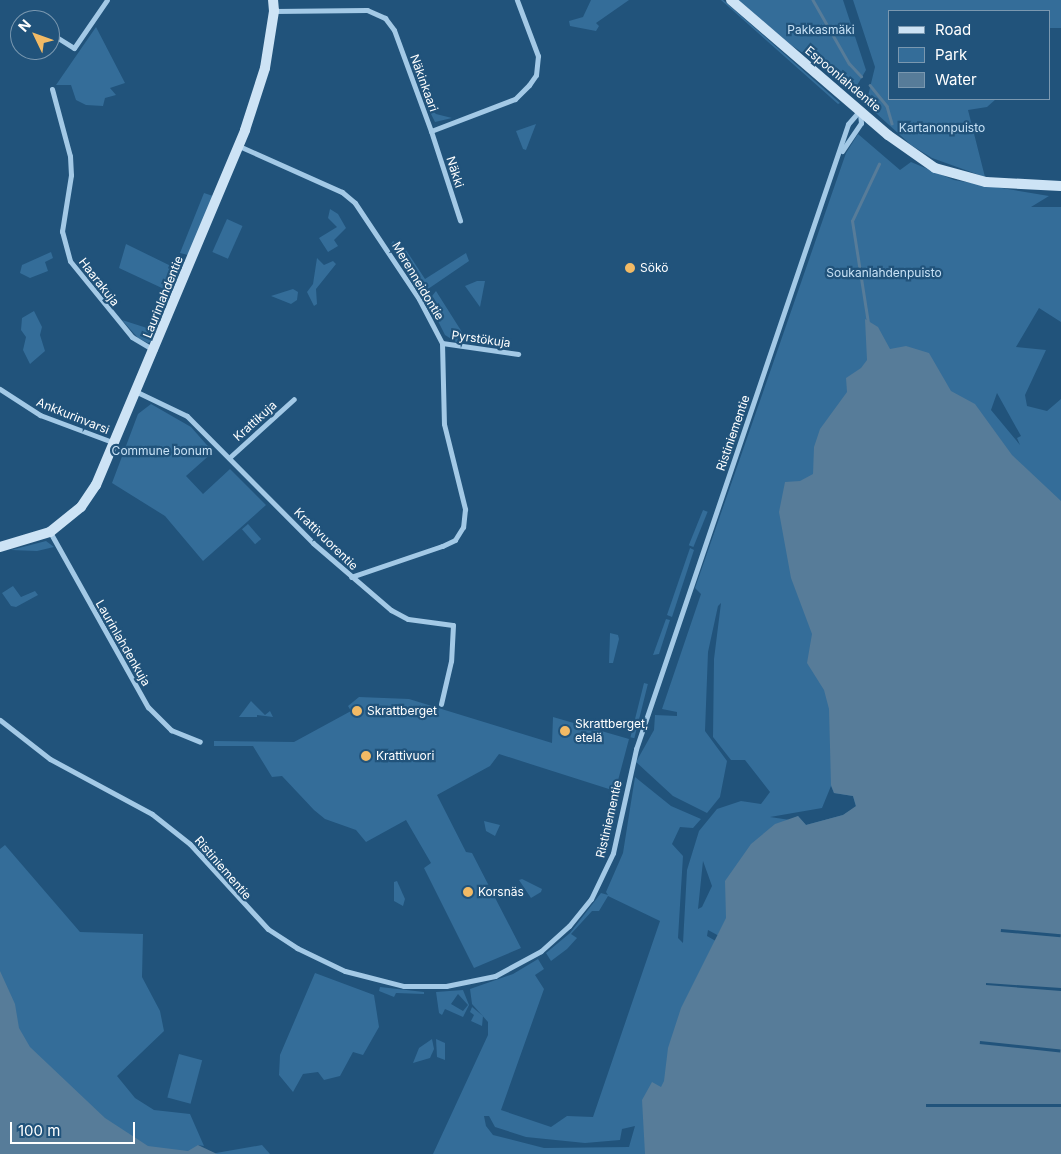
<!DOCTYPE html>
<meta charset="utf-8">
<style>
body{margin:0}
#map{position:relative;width:1061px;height:1154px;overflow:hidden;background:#21537b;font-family:Inter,sans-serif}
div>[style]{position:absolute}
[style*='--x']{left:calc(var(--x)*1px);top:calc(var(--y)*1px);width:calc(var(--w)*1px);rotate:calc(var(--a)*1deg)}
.green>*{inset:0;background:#346d99;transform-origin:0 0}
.water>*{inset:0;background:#577c99}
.pier>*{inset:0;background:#21537b;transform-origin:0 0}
.stream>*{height:2.5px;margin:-1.25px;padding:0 1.25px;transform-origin:1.25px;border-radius:1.25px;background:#577c99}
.street>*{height:5px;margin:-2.5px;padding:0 2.5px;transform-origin:2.5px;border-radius:2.5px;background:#a3c9e6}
.secondary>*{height:10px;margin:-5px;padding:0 5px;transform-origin:5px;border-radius:5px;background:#cde3f5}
.dots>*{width:14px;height:14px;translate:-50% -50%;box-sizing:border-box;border:2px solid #21537b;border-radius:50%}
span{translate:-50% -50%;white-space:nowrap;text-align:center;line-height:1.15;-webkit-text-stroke:4.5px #21537b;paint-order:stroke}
.park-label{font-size:12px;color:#c7e1f5}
.street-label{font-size:12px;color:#fff}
.poi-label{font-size:12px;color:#fff}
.left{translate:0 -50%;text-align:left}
.legend{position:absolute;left:888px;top:10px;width:162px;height:90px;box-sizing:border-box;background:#21537b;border:1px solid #7a98b0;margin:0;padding:6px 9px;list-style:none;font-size:15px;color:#fff}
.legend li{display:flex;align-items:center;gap:10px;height:25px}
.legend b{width:25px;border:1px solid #7a98b0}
.north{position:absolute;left:10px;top:10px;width:50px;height:50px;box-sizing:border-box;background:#21537b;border:1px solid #7a98b0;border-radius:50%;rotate:312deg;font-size:14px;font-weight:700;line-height:20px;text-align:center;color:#fff}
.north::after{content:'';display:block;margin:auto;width:18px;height:22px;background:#f2ba65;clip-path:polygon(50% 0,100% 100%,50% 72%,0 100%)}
.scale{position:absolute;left:10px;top:1122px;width:125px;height:22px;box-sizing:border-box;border:2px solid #fff;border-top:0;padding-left:6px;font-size:15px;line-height:18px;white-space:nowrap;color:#fff;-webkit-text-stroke:4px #21537b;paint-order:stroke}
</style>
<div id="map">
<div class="green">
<div style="clip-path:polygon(591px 0,629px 0,596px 23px,599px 26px,596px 31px,570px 26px,569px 21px,583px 17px)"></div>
<div style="clip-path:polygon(721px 0,723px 0,840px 103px,838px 104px)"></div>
<div style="clip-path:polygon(738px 0,843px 0,866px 70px,855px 89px,822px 60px,812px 59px,791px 45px)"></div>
<div style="clip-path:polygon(853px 0,1061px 0,1061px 28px,1050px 28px,1050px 11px,890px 11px,890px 99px,996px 99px,987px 107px,968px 110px,985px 177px,932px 158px,911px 145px,866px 104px,875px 67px)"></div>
<div style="clip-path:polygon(96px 27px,125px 83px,110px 88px,116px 95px,105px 98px,103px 106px,86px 105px,76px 100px,71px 85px,56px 85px)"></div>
<div style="clip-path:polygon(427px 106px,436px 114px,452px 118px,435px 122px)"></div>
<div style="clip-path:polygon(536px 124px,526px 150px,523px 149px,516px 131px)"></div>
<div style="clip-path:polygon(evenodd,858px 134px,900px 170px,911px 162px,954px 180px,1049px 196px,1031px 207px,1061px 207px,1061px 322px,1039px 308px,1016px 347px,1046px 350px,1025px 395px,1027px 406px,1047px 411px,1061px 399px,1061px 570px,968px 686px,734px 944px,708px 930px,707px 936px,728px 948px,729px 1154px,433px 1154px,488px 1035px,488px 1022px,472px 1004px,470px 989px,513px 974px,538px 959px,544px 969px,535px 975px,544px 989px,501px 1110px,551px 1127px,567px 1116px,593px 1117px,660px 921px,608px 896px,599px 911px,592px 911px,571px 934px,577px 938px,567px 949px,551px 961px,546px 953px,570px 933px,601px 893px,608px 895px,606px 892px,623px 853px,635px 777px,671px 806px,701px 819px,693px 828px,680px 827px,672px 844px,683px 856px,678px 938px,683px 943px,687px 870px,699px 831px,717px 809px,741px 801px,761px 804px,770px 792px,745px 760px,731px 760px,713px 737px,714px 659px,721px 603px,718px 606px,708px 652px,705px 731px,727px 761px,720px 797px,707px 813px,673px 796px,636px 762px,654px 730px,655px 715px,677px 716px,677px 712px,662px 709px,701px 594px,695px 588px,846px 153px,858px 134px,997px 393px,1021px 436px,1017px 438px,1020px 445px,991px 410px,997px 393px,858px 134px,831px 786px,834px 793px,853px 796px,856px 807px,843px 815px,806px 825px,798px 816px,790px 820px,770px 817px,822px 808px,831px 786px,858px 134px,703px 861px,712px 886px,702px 907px,698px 909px,703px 861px,858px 134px,484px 1116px,489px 1116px,495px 1127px,526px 1137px,585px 1143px,620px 1140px,622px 1129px,635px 1126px,629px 1147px,544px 1148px,493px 1135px,486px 1126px,484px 1116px)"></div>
<div style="clip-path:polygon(204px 193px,213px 196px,188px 255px,180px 253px)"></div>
<div style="clip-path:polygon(330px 209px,338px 214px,346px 228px,334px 240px,338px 246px,328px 252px,319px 238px,337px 227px,328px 218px)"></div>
<div style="left:227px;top:219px;width:17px;height:36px;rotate:24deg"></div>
<div style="clip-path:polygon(393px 241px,406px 250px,425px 279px,466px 253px,469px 261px,428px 289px,425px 282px,417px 280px,391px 244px)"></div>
<div style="clip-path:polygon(126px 244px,173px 267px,178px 258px,185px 262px,152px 341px,148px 343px,138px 338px,122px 320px,147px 328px,164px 289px,119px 268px)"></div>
<div style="clip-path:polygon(51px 252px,53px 258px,45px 262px,48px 271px,30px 278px,20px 273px,22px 265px)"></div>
<div style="clip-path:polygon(317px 258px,324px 265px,333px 261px,336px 264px,316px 289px,317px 304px,314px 306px,307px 292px,313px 284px)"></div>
<div style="clip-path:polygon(477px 281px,485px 281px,480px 307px,465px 286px)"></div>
<div style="clip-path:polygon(293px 289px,298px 292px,297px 300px,291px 304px,271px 296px)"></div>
<div style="clip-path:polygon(436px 291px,467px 340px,473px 338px,472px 343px,456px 342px,445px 335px,428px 301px)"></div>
<div style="clip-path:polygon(34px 311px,42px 327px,40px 335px,45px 351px,30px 364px,23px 350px,26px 337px,21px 330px,22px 318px)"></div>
<div style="clip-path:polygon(151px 404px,191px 427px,213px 452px,186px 476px,203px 494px,230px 469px,266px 505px,203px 561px,165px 516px,112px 483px,138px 414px)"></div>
<div style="left:703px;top:510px;width:5px;height:38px;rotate:22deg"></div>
<div style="left:248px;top:524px;width:20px;height:8px;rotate:49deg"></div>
<div style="clip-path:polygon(46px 541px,54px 547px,37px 551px,11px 550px)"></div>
<div style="clip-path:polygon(690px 548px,694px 550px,672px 617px,667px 615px)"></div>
<div style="clip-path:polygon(13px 586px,21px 597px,35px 591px,38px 595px,16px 607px,11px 606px,2px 593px)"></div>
<div style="clip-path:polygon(666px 619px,670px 620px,659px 654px,653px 655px)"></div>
<div style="clip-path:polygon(610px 633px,618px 635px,619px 639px,613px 663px,609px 663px)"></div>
<div style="left:644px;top:683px;width:4px;height:56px;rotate:14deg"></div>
<div style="clip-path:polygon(359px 697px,409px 699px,552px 743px,553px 717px,629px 739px,616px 788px,612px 790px,499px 754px,490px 766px,437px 795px,466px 852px,472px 853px,521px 948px,474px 968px,424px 868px,431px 863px,406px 820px,366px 842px,356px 830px,325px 819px,314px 810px,282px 776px,272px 777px,253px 746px,214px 746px,214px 741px,294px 742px,351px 711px,348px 706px)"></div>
<div style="clip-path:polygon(251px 701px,265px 715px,270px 711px,273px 717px,257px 715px,257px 717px,239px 717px)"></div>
<div style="clip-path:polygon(484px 821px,500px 825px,495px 836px,486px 831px)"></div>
<div style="clip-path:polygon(5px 845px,80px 932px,143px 934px,142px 977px,160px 1011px,164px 1031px,117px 1076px,135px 1098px,154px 1110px,190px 1114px,204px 1146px,198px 1145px,200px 1154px,140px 1154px,0 1034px,0 849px)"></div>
<div style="clip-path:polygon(522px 879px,542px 889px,541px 892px,531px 898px,519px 880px)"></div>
<div style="clip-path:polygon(397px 881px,405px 899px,403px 906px,394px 901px,394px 882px)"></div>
<div style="clip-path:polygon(315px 973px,374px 995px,379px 1027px,363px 1055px,353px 1052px,340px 1076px,324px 1080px,318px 1072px,303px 1074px,293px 1092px,279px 1075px,280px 1055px)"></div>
<div style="clip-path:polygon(380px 987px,424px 992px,424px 994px,396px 993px,394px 997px,379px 991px)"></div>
<div style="clip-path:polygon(evenodd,463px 990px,469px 1005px,463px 1017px,445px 1009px,442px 1015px,439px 1013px,436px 992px,463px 990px,458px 994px,468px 1005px,463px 1011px,451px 1004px,458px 994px)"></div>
<div style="clip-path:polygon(472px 1007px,483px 1016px,482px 1026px,471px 1021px,474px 1015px,470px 1012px)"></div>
<div style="clip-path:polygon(432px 1039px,434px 1049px,430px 1058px,413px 1063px,419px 1048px)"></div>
<div style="clip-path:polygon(436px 1039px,445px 1043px,445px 1060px,437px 1057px)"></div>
<div style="left:179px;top:1054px;width:24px;height:45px;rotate:15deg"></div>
<div style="clip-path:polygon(262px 1145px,270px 1154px,215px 1154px,216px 1153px)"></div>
</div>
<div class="water">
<div style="clip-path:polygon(865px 319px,878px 327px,890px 349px,906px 346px,929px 353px,951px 391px,975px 404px,1012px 455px,1061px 501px,1061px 1154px,645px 1154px,642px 1100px,652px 1082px,661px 1087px,664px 1081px,668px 1048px,681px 1008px,726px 918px,725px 881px,751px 844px,775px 824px,798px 816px,806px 825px,843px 815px,856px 806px,853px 796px,834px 793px,831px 785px,829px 709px,824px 690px,807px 663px,812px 634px,791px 578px,779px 512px,785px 482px,800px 481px,813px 474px,814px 447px,820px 429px,847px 392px,846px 378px,861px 368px,867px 360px)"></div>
<div style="clip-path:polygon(0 971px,15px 1004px,19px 1028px,30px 1047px,105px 1118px,148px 1146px,188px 1151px,198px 1145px,217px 1154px,0 1154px)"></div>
</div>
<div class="pier">
<div style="left:1001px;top:929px;width:60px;height:3px;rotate:5deg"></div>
<div style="clip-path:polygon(986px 983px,1061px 988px,1061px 991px,986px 985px)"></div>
<div style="left:980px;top:1041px;width:81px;height:3px;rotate:6deg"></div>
<div style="left:926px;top:1104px;width:135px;height:3px"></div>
</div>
<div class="stream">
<div style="--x:813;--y:0;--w:73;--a:60.3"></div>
<div style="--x:849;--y:63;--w:18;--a:47"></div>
<div style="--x:870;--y:85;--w:27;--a:51"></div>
<div style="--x:887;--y:106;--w:18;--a:74"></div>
<div style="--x:868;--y:323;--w:103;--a:-98.9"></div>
<div style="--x:852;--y:221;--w:63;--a:-64.7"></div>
</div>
<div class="street">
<div style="--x:274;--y:11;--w:93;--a:-0.6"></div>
<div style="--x:367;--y:10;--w:20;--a:24"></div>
<div style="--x:385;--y:18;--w:15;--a:53"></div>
<div style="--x:394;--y:30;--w:108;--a:69.9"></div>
<div style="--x:431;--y:131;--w:90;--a:-20.9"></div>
<div style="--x:515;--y:99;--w:20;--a:-45"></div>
<div style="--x:529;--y:85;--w:12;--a:-55"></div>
<div style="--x:536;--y:75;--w:19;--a:-84"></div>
<div style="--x:538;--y:56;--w:60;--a:-110.6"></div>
<div style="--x:23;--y:17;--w:6;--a:31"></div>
<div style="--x:50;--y:33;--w:28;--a:32"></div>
<div style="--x:74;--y:48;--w:58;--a:-55.5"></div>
<div style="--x:52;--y:89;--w:69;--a:75"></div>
<div style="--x:70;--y:156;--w:19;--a:87"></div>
<div style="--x:71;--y:175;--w:57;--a:99.1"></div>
<div style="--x:62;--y:231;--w:31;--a:75"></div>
<div style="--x:70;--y:261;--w:98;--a:50.8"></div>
<div style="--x:132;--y:337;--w:26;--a:31"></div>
<div style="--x:431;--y:131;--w:94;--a:72"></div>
<div style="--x:239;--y:146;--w:113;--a:24.1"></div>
<div style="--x:342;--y:192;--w:17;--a:40"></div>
<div style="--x:355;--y:203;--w:115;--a:56.3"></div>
<div style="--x:419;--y:299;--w:50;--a:62.4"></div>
<div style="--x:442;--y:343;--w:81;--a:88.6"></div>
<div style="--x:444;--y:424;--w:88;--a:76.1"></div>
<div style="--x:465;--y:509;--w:18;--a:96"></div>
<div style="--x:463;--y:527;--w:15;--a:122"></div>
<div style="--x:455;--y:540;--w:14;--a:155"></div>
<div style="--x:442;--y:546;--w:96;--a:161.2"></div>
<div style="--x:842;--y:151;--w:34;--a:-56"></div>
<div style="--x:861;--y:123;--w:10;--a:-96"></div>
<div style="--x:442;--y:343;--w:77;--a:8.2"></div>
<div style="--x:0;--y:389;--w:48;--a:33"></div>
<div style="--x:40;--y:415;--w:80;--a:20.5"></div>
<div style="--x:137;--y:392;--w:55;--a:25.6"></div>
<div style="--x:187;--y:416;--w:179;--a:45.2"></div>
<div style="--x:313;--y:543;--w:103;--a:40.7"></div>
<div style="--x:391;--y:610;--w:19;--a:28"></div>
<div style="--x:408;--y:619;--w:45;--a:7.6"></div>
<div style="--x:453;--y:625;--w:36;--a:93"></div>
<div style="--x:451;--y:661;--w:44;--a:103.1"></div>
<div style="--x:230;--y:457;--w:86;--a:-42.2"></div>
<div style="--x:50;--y:532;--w:201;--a:60.8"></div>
<div style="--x:148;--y:707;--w:33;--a:45"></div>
<div style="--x:171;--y:730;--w:31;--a:22"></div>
<div style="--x:0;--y:720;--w:63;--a:38"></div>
<div style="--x:50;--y:759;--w:116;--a:28.3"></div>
<div style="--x:152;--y:814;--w:48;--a:38.3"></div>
<div style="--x:190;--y:844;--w:115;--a:47.5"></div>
<div style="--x:268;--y:929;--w:35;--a:33"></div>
<div style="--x:297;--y:948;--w:53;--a:25.6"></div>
<div style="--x:345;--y:971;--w:61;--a:14.3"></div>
<div style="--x:404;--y:986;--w:42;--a:0"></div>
<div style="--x:446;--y:986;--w:50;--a:-11.5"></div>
<div style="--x:495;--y:976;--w:52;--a:-28.5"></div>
<div style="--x:541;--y:951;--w:38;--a:-42"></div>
<div style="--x:569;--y:926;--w:35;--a:-51"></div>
<div style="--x:591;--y:899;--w:51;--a:-64.4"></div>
<div style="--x:613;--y:853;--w:107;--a:-77.5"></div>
<div style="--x:636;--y:749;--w:660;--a:-71.26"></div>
<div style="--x:848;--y:124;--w:18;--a:-49"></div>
</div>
<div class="secondary">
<div style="--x:731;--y:0;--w:207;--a:40.7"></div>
<div style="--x:888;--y:135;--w:57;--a:35.1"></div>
<div style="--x:935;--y:168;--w:53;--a:15.4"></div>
<div style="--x:986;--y:182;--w:75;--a:3.1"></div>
<div style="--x:0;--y:547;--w:52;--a:-16.7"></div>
<div style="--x:50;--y:532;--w:40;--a:-39"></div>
<div style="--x:81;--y:507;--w:27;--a:-56"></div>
<div style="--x:96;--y:485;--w:385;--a:-67.2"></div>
<div style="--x:245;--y:130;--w:65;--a:-72.1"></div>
<div style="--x:265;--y:68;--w:58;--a:-81"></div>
<div style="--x:274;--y:11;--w:11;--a:-95"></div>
</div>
<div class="dots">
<div style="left:630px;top:268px;background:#f2ba65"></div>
<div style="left:357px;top:711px;background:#f2ba65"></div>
<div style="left:565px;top:731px;background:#f2ba65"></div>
<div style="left:366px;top:756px;background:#f2ba65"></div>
<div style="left:468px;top:892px;background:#f2ba65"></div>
</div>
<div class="park-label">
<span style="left:821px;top:30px">Pakkasmäki</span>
<span style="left:942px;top:128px">Kartanonpuisto</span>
<span style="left:884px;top:273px">Soukanlahdenpuisto</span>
<span style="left:162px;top:451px">Commune bonum</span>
</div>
<div class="street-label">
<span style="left:843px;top:79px;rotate:40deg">Espoonlahdentie</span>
<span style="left:424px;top:83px;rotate:70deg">Näkinkaari</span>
<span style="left:455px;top:172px;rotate:72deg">Näkki</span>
<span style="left:418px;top:281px;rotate:59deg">Merenneidontie</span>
<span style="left:99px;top:282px;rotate:52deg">Haarakuja</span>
<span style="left:163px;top:297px;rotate:-68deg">Laurinlahdentie</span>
<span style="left:481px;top:339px;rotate:8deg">Pyrstökuja</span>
<span style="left:73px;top:416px;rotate:22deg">Ankkurinvarsi</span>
<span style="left:255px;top:421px;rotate:-42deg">Krattikuja</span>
<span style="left:733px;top:433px;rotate:-71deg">Ristiniementie</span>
<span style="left:326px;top:539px;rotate:44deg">Krattivuorentie</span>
<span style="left:123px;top:643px;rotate:60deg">Laurinlahdenkuja</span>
<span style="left:609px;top:819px;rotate:-77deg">Ristiniementie</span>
<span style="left:223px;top:868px;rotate:49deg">Ristiniementie</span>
</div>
<div class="poi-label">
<span class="left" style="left:640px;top:268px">Sökö</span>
<span class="left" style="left:367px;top:711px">Skrattberget</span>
<span class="left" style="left:575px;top:731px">Skrattberget,<br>etelä</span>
<span class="left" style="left:376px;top:756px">Krattivuori</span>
<span class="left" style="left:478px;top:892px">Korsnäs</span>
</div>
<ul class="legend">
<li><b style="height:6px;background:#cde3f5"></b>Road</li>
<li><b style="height:14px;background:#346d99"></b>Park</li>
<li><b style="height:14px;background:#577c99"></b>Water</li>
</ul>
<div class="north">N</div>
<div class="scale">100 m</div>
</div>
